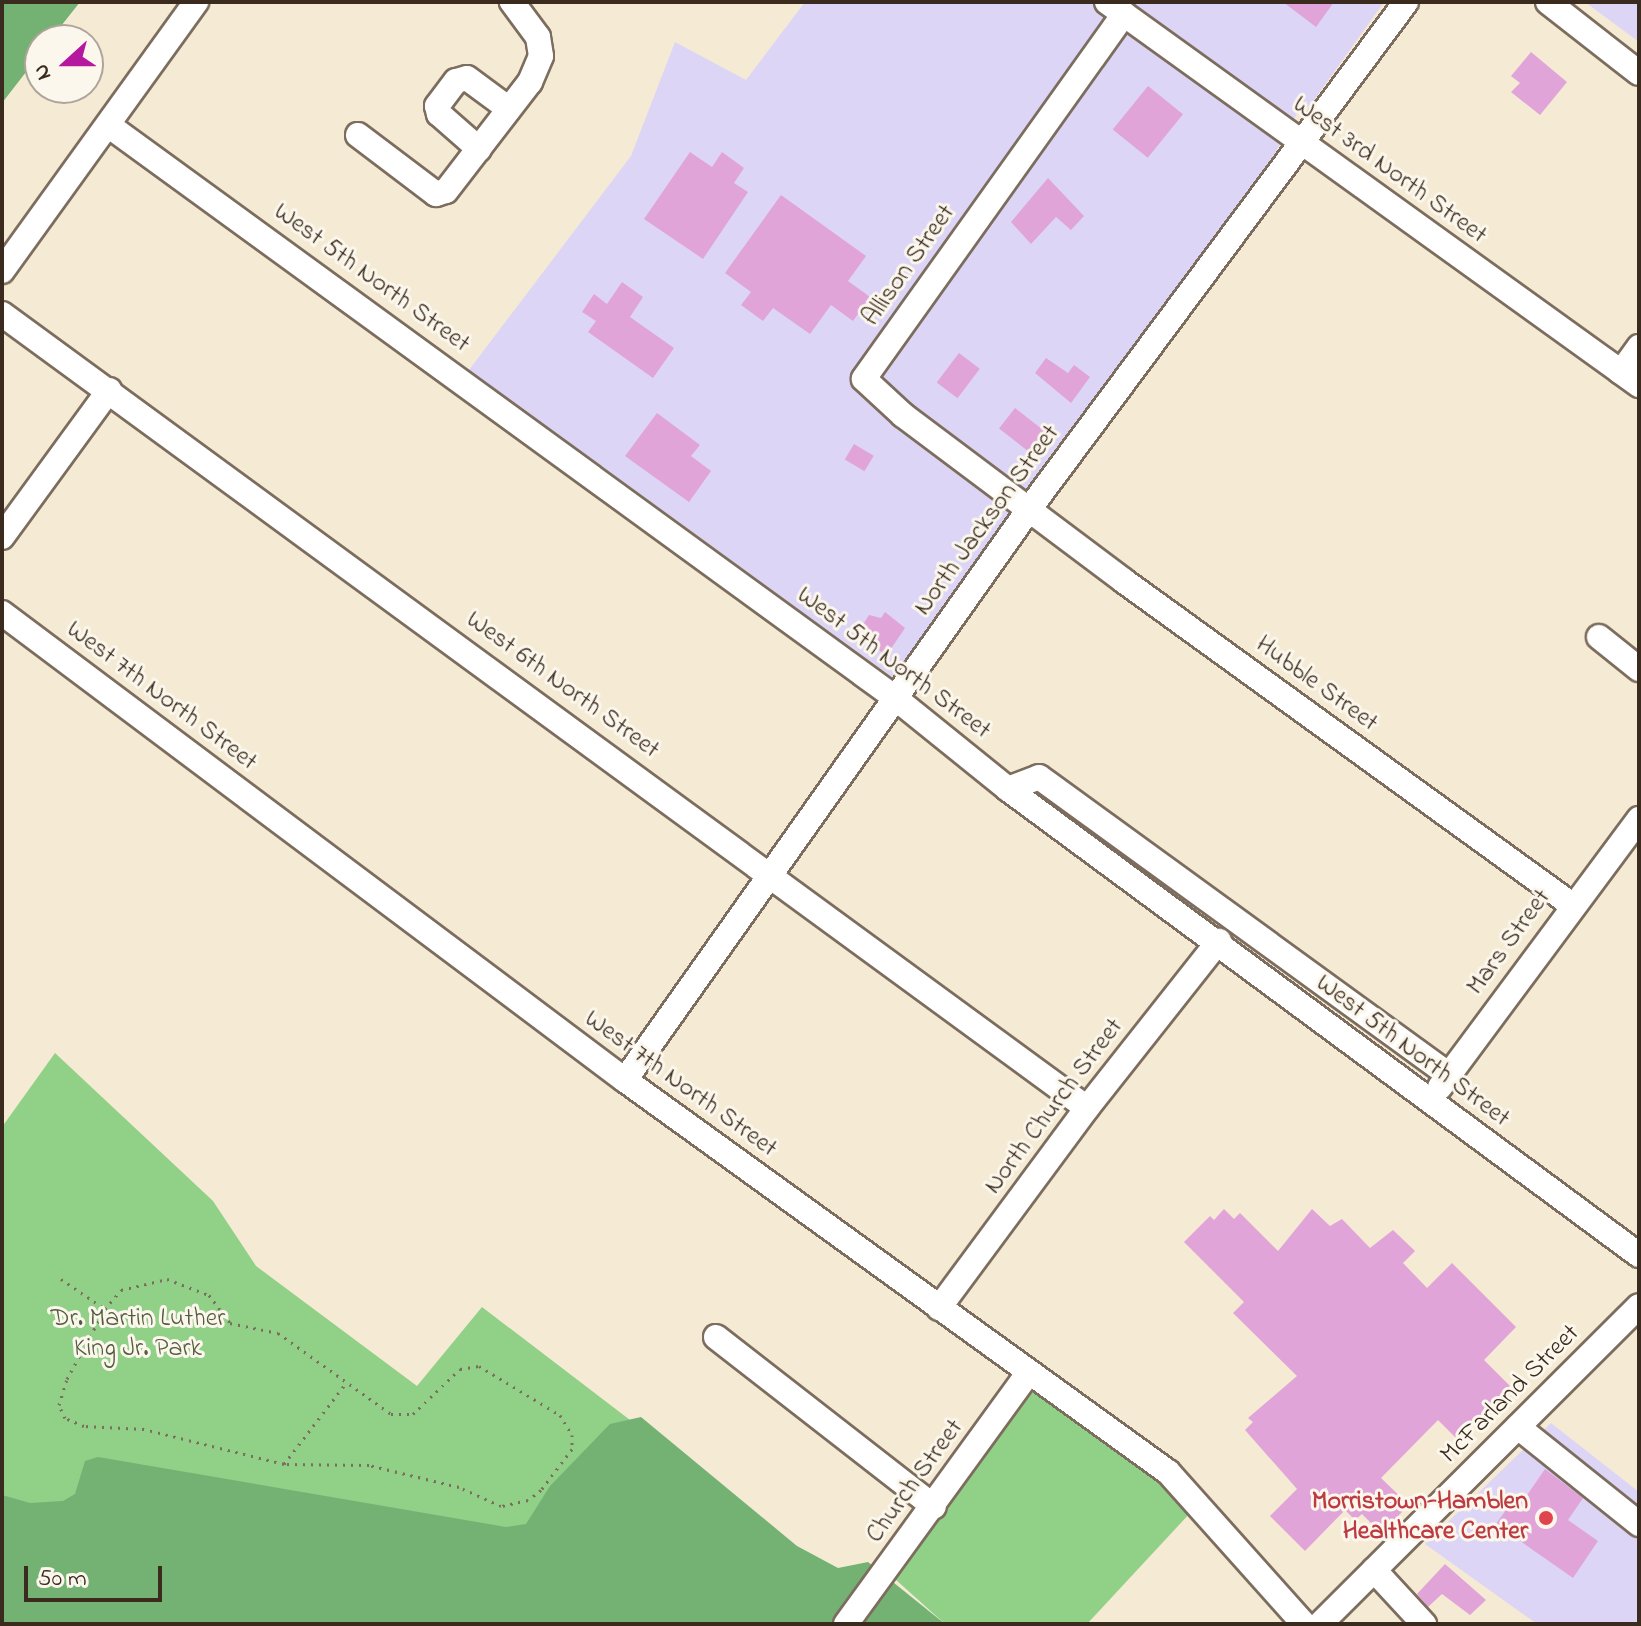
<!DOCTYPE html>
<style>
body{margin:0}
#map{position:relative;width:1641px;height:1626px;overflow:hidden;background:#f5ead4;font-family:"Indie Flower",sans-serif}
div>[style]{position:absolute}
[style*='--x']{left:calc(var(--x)*1px);top:calc(var(--y)*1px);width:calc(var(--w)*1px);rotate:calc(var(--a)*1deg)}
.built>*{inset:0;background:#ddd5f6}
.green>*{inset:0;background:#90d087}
.forest>*{inset:0;background:#74b274}
.building>*{inset:0;background:#e0a4d9;transform-origin:0 0}
.path>*{height:3px;margin-top:-1.5px;transform-origin:0;background:repeating-linear-gradient(90deg,#7c6d5e 0 2px,transparent 0 8px)}
.roads{filter:drop-shadow(2px 0 #7c6d5e) drop-shadow(-2px 0 #7c6d5e) drop-shadow(0 2px #7c6d5e) drop-shadow(0 -2px #7c6d5e)}
.minor>*{height:24px;margin:-12px;padding:0 12px;transform-origin:12px;border-radius:12px;background:#fff}
.dots>*{width:22px;height:22px;translate:-50% -50%;box-sizing:border-box;border:4px solid #fbf7ec;border-radius:50%}
span{translate:-50% -50%;white-space:nowrap;text-align:center;line-height:1.15;-webkit-text-stroke:6px #fbf7ec;paint-order:stroke}
.street-label{font-size:26px;color:#3b2a1e}
.park-label{font-size:26px;color:#545c3e}
.health-label{font-size:26px;color:#be3a42;font-weight:700}
.right{translate:-100% -50%;text-align:right}
.frame{position:absolute;inset:0;border:4px solid #3b2a1e;pointer-events:none}
.north{position:absolute;left:24px;top:24px;width:80px;height:80px;box-sizing:border-box;background:#fbf7ec;border:2px solid #aea59a;border-radius:50%;rotate:249deg;font-size:22px;font-weight:700;line-height:32px;text-align:center;color:#3b2a1e}
.north::after{content:'';display:block;margin:auto;width:28px;height:36px;background:#b5179e;clip-path:polygon(50% 0,100% 100%,50% 72%,0 100%)}
.scale{position:absolute;left:24px;top:1566px;width:138px;height:36px;box-sizing:border-box;border:4px solid #3b2a1e;border-top:0;padding-left:10px;font-size:24px;line-height:28px;white-space:nowrap;color:#3b2a1e;-webkit-text-stroke:6px #fbf7ec;paint-order:stroke}
</style>
<div id="map">
<div class="built">
<div style="clip-path:polygon(805px 2px,1384px 2px,1309px 107px,1299px 110px,1274px 155px,1084px 420px,892px 677px,469px 370px,631px 156px,675px 42px,746px 80px)"></div>
<div style="clip-path:polygon(1585px 2px,1639px 2px,1639px 42px)"></div>
<div style="clip-path:polygon(1551px 1423px,1639px 1492px,1639px 1624px,1537px 1624px,1425px 1544px)"></div>
</div>
<div class="green">
<div style="clip-path:polygon(55px 1053px,213px 1201px,256px 1266px,417px 1386px,482px 1307px,630px 1420px,526px 1560px,87px 1520px,2px 1506px,2px 1127px)"></div>
<div style="clip-path:polygon(1028px 1388px,1157px 1480px,1191px 1512px,1087px 1624px,945px 1624px,895px 1579px)"></div>
</div>
<div class="forest">
<div style="clip-path:polygon(2px 2px,80px 2px,50px 40px,40px 40px,40px 54px,2px 103px)"></div>
<div style="clip-path:polygon(641px 1417px,797px 1546px,838px 1568px,868px 1562px,945px 1624px,2px 1624px,2px 1495px,30px 1503px,63px 1501px,75px 1494px,85px 1461px,98px 1457px,506px 1527px,526px 1524px,550px 1486px,610px 1424px)"></div>
</div>
<div class="building">
<div style="clip-path:polygon(1283px 2px,1334px 2px,1316px 27px)"></div>
<div style="clip-path:polygon(1531px 52px,1567px 82px,1540px 115px,1511px 92px,1520px 83px,1511px 76px)"></div>
<div style="left:1148px;top:86px;width:45px;height:56px;rotate:39deg"></div>
<div style="clip-path:polygon(690px 152px,712px 167px,722px 152px,744px 168px,734px 183px,748px 192px,703px 259px,644px 219px)"></div>
<div style="clip-path:polygon(1048px 178px,1084px 216px,1071px 230px,1056px 217px,1031px 244px,1011px 222px)"></div>
<div style="clip-path:polygon(781px 195px,866px 256px,848px 281px,870px 297px,853px 321px,831px 305px,810px 334px,773px 308px,763px 321px,741px 305px,751px 292px,725px 273px)"></div>
<div style="clip-path:polygon(622px 282px,643px 297px,630px 317px,674px 348px,653px 378px,588px 332px,596px 321px,582px 312px,594px 294px,607px 304px)"></div>
<div style="left:959px;top:353px;width:26px;height:37px;rotate:37deg"></div>
<div style="clip-path:polygon(1046px 358px,1068px 373px,1074px 365px,1090px 377px,1071px 403px,1035px 373px)"></div>
<div style="left:1015px;top:408px;width:39px;height:26px;rotate:38deg"></div>
<div style="clip-path:polygon(657px 413px,700px 445px,691px 456px,711px 471px,689px 502px,625px 456px)"></div>
<div style="left:854px;top:444px;width:23px;height:18px;rotate:31deg"></div>
<div style="clip-path:polygon(885px 612px,905px 628px,886px 656px,858px 632px,869px 615px,881px 618px)"></div>
<div style="clip-path:polygon(1224px 1209px,1234px 1219px,1240px 1213px,1278px 1251px,1312px 1209px,1330px 1226px,1342px 1219px,1370px 1248px,1393px 1230px,1415px 1251px,1403px 1263px,1427px 1288px,1452px 1263px,1516px 1327px,1484px 1360px,1510px 1386px,1457px 1439px,1438px 1420px,1381px 1478px,1409px 1505px,1381px 1533px,1362px 1514px,1355px 1520px,1345px 1510px,1305px 1551px,1270px 1516px,1297px 1489px,1245px 1430px,1253px 1422px,1248px 1418px,1297px 1376px,1233px 1313px,1244px 1302px,1184px 1242px,1210px 1216px,1214px 1220px)"></div>
<div style="clip-path:polygon(1545px 1469px,1583px 1498px,1568px 1520px,1598px 1541px,1573px 1578px,1496px 1524px,1518px 1493px,1525px 1498px)"></div>
<div style="clip-path:polygon(1445px 1564px,1486px 1600px,1470px 1615px,1442px 1594px,1428px 1607px,1417px 1594px)"></div>
</div>
<div class="path">
<div style="--x:61;--y:1279;--w:53;--a:34.3"></div>
<div style="--x:167;--y:1279;--w:45;--a:20.9"></div>
<div style="--x:209;--y:1295;--w:35;--a:53"></div>
<div style="--x:230;--y:1323;--w:49;--a:11.8"></div>
<div style="--x:278;--y:1333;--w:139;--a:35.6"></div>
<div style="--x:391;--y:1414;--w:22;--a:0"></div>
<div style="--x:413;--y:1414;--w:65;--a:-43.8"></div>
<div style="--x:460;--y:1369;--w:19;--a:-9"></div>
<div style="--x:479;--y:1366;--w:95;--a:31.2"></div>
<div style="--x:560;--y:1415;--w:23;--a:59"></div>
<div style="--x:572;--y:1435;--w:14;--a:90"></div>
<div style="--x:572;--y:1449;--w:51;--a:127.1"></div>
<div style="--x:541;--y:1490;--w:16;--a:142"></div>
<div style="--x:528;--y:1500;--w:28;--a:167"></div>
<div style="--x:501;--y:1506;--w:46;--a:-155.7"></div>
<div style="--x:459;--y:1487;--w:93;--a:-166.3"></div>
<div style="--x:369;--y:1465;--w:85;--a:-179.3"></div>
<div style="--x:284;--y:1464;--w:144;--a:-166"></div>
<div style="--x:144;--y:1429;--w:60;--a:-177.1"></div>
<div style="--x:84;--y:1426;--w:21;--a:-157"></div>
<div style="--x:65;--y:1418;--w:14;--a:-115"></div>
<div style="--x:59;--y:1405;--w:27;--a:-73"></div>
<div style="--x:67;--y:1379;--w:80;--a:-61.5"></div>
<div style="--x:105;--y:1309;--w:25;--a:-50"></div>
<div style="--x:121;--y:1290;--w:47;--a:-13.4"></div>
<div style="--x:284;--y:1464;--w:103;--a:-52.5"></div>
</div>
<div class="roads">
<div class="minor">
<div style="--x:1107;--y:2;--w:656;--a:35.75"></div>
<div style="--x:1548;--y:2;--w:115;--a:38"></div>
<div style="--x:1124;--y:14;--w:448;--a:125.5"></div>
<div style="--x:864;--y:379;--w:53;--a:42.7"></div>
<div style="--x:903;--y:415;--w:276;--a:36.9"></div>
<div style="--x:1124;--y:581;--w:553;--a:35.87"></div>
<div style="--x:108;--y:125;--w:972;--a:36.04"></div>
<div style="--x:894;--y:697;--w:146;--a:38.9"></div>
<div style="--x:1008;--y:789;--w:784;--a:36.45"></div>
<div style="--x:358;--y:135;--w:98;--a:37.1"></div>
<div style="--x:436;--y:194;--w:10;--a:-17"></div>
<div style="--x:446;--y:191;--w:138;--a:-52.4"></div>
<div style="--x:530;--y:82;--w:28;--a:-67"></div>
<div style="--x:541;--y:56;--w:19;--a:-99"></div>
<div style="--x:538;--y:37;--w:44;--a:-126.6"></div>
<div style="--x:479;--y:149;--w:53;--a:-138.8"></div>
<div style="--x:439;--y:114;--w:8;--a:-104"></div>
<div style="--x:437;--y:106;--w:31;--a:-53"></div>
<div style="--x:456;--y:81;--w:11;--a:-15"></div>
<div style="--x:467;--y:78;--w:52;--a:36.4"></div>
<div style="--x:2;--y:271;--w:332;--a:-54.2"></div>
<div style="--x:2;--y:314;--w:1344;--a:36.2"></div>
<div style="--x:1621;--y:372;--w:31;--a:-54"></div>
<div style="--x:2;--y:537;--w:182;--a:-53.9"></div>
<div style="--x:2;--y:613;--w:779;--a:36.86"></div>
<div style="--x:625;--y:1080;--w:670;--a:35.83"></div>
<div style="--x:1168;--y:1472;--w:204;--a:48.2"></div>
<div style="--x:1599;--y:637;--w:51;--a:38.7"></div>
<div style="--x:1008;--y:789;--w:33;--a:-21"></div>
<div style="--x:1039;--y:777;--w:507;--a:36.01"></div>
<div style="--x:625;--y:1080;--w:701;--a:-54.7"></div>
<div style="--x:1030;--y:508;--w:630;--a:-53.38"></div>
<div style="--x:1440;--y:1087;--w:334;--a:-53.4"></div>
<div style="--x:939;--y:1308;--w:249;--a:-53.5"></div>
<div style="--x:1087;--y:1108;--w:213;--a:-51.7"></div>
<div style="--x:716;--y:1337;--w:276;--a:37.9"></div>
<div style="--x:1518;--y:1427;--w:155;--a:38.7"></div>
<div style="--x:1374;--y:1570;--w:74;--a:47.2"></div>
<div style="--x:846;--y:1624;--w:311;--a:-54"></div>
<div style="--x:1320;--y:1624;--w:450;--a:-44.9"></div>
</div>
</div>
<div class="dots">
<div style="left:1546px;top:1518px;background:#e0444e"></div>
</div>
<div class="street-label">
<span style="left:1389px;top:171px;rotate:36deg">West 3rd North Street</span>
<span style="left:910px;top:266px;rotate:-55deg">Allison Street</span>
<span style="left:371px;top:279px;rotate:36deg">West 5th North Street</span>
<span style="left:988px;top:521px;rotate:-54deg">North Jackson Street</span>
<span style="left:893px;top:664px;rotate:37deg">West 5th North Street</span>
<span style="left:1316px;top:685px;rotate:36deg">Hubble Street</span>
<span style="left:562px;top:686px;rotate:36deg">West 6th North Street</span>
<span style="left:161px;top:697px;rotate:37deg">West 7th North Street</span>
<span style="left:1510px;top:943px;rotate:-54deg">Mars Street</span>
<span style="left:1412px;top:1052px;rotate:37deg">West 5th North Street</span>
<span style="left:680px;top:1085px;rotate:36deg">West 7th North Street</span>
<span style="left:1055px;top:1107px;rotate:-53deg">North Church Street</span>
<span style="left:1511px;top:1395px;rotate:-45deg">McFarland Street</span>
<span style="left:916px;top:1482px;rotate:-54deg">Church Street</span>
</div>
<div class="park-label">
<span style="left:138px;top:1335px">Dr. Martin Luther<br>King Jr. Park</span>
</div>
<div class="health-label">
<span class="right" style="left:1528px;top:1518px">Morristown-Hamblen<br>Healthcare Center</span>
</div>
<div class="frame"></div>
<div class="north">N</div>
<div class="scale">50 m</div>
</div>
